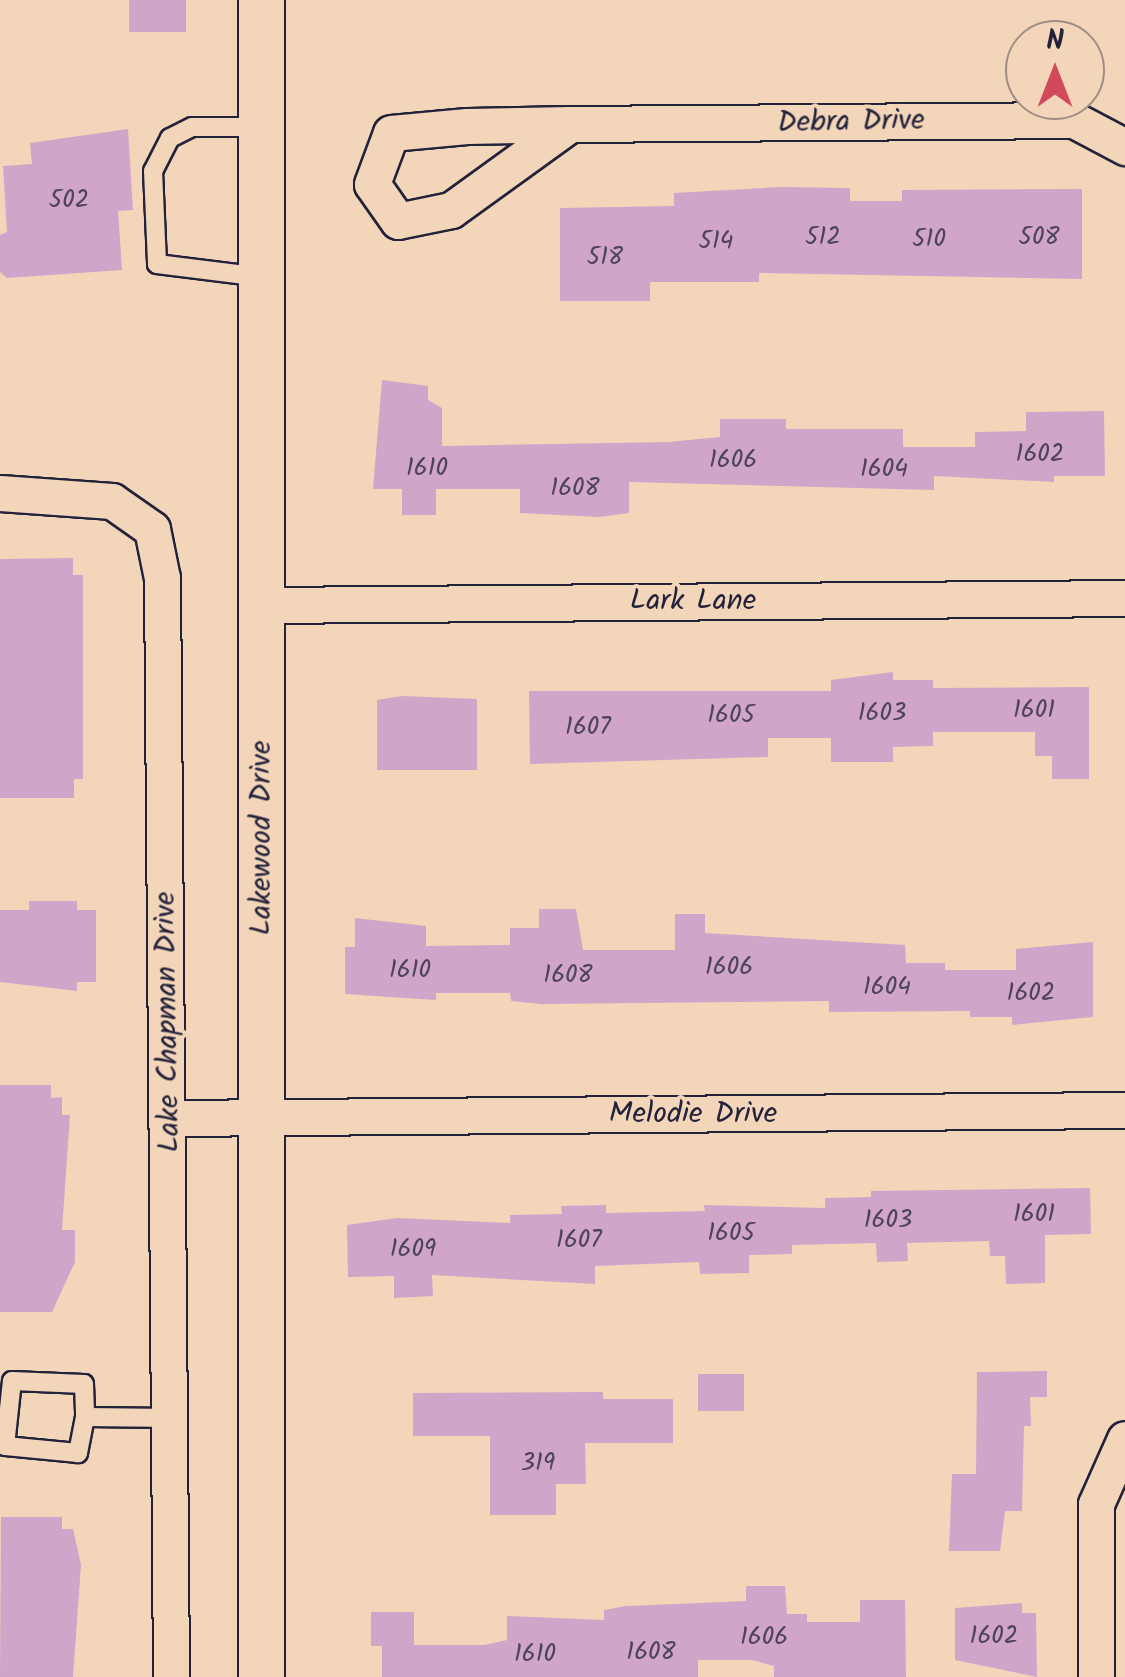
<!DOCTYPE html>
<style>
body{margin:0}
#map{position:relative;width:1125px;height:1677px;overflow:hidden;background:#f3d5b9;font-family:Kalam,sans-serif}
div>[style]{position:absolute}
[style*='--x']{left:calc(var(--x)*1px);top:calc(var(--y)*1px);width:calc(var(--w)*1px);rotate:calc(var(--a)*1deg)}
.building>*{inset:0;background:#d0a5c9;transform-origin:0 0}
.roads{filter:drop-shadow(2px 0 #22223b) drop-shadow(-2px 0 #22223b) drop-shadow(0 2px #22223b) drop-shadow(0 -2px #22223b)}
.service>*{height:18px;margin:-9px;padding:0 9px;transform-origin:9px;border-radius:9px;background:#f3d5b9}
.minor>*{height:35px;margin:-17.5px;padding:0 17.5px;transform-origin:17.5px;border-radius:17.5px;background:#f3d5b9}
.tertiary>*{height:45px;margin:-22.5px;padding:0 22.5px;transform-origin:22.5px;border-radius:22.5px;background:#f3d5b9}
span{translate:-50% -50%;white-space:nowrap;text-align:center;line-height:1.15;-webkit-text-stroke:8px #f3d5b9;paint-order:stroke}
.number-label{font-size:25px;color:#4e435e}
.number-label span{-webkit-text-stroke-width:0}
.street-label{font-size:30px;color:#22223b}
.north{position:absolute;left:1005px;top:20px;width:100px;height:100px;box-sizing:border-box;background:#f3d5b9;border:2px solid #9f8d87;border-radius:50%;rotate:0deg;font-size:28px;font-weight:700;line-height:40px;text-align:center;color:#22223b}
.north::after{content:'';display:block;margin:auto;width:35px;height:45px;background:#d1495b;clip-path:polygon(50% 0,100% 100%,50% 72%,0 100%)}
</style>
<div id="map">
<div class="building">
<div style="left:129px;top:0;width:57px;height:32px"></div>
<div style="clip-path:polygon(128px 129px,133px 210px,118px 211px,122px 270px,7px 278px,0 272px,0 235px,7px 232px,3px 166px,32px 164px,30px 143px)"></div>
<div style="clip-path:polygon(781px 187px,850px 188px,850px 201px,902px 201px,902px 190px,1082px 189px,1082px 279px,759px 273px,759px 282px,650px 282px,650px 301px,560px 301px,560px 208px,674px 206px,674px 193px)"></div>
<div style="clip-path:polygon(382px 380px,428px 386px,428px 400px,442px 408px,442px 446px,668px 442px,720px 437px,720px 419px,786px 419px,786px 429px,903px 429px,903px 447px,975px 447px,975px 432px,1026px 431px,1026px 412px,1104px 411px,1105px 476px,1054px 476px,1054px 482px,934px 476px,934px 490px,629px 482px,629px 513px,599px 517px,520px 513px,520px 489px,436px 489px,436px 515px,402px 515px,402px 489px,373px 489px)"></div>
<div style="clip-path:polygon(73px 558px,73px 575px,83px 575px,83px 779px,74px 779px,74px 798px,0 798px,0 559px)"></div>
<div style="clip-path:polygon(893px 672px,893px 680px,933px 680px,933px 688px,1089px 687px,1089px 779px,1052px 779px,1052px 756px,1035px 756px,1035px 732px,933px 732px,933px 746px,893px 747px,893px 762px,831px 762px,831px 738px,768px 738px,768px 757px,530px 764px,529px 691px,831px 691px,831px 680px)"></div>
<div style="clip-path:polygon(402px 696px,477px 699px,477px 770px,377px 770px,377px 700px)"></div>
<div style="clip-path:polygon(29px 901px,77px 901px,77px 910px,96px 910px,96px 982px,77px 982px,77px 991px,0 982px,0 910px,29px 910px)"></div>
<div style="clip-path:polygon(539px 909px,576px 909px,583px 950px,675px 950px,675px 914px,705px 914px,705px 933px,905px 945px,906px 963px,945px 963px,945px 970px,1016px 970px,1016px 949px,1093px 942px,1093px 1017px,1012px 1025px,1012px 1017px,970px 1017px,970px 1011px,829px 1012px,829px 1001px,541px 1004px,511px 1001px,510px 993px,436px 993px,436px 1000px,345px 994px,345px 947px,355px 947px,355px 918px,426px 926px,426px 946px,510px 945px,510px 928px,539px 928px)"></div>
<div style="clip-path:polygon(0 1085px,51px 1085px,51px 1098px,62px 1097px,62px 1115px,70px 1115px,62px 1230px,75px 1230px,75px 1262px,52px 1312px,0 1312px)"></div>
<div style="clip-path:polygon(1090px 1188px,1091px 1234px,1045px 1235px,1045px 1283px,1006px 1284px,1005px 1256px,990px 1256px,989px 1241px,907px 1243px,908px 1261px,877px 1262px,876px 1243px,792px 1245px,792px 1254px,749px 1255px,749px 1273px,700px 1274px,699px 1262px,595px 1266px,595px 1284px,432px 1275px,433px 1296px,394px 1298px,394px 1276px,348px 1277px,347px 1225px,397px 1218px,510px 1223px,510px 1215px,562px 1214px,561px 1206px,606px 1205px,606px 1213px,705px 1211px,704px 1205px,825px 1208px,825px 1198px,871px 1197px,871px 1191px)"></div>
<div style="clip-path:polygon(1047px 1371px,1047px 1397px,1030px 1397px,1031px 1426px,1024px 1426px,1022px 1511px,1005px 1511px,1000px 1551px,949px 1551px,952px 1474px,976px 1474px,977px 1372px)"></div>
<div style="left:698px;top:1374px;width:46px;height:37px"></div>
<div style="clip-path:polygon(603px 1392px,603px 1399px,673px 1399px,673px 1443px,585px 1443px,586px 1484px,556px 1484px,556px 1515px,490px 1515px,490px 1436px,413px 1436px,413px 1393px)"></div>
<div style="clip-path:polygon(1px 1517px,62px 1517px,62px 1529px,73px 1529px,81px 1565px,73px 1677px,0 1677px)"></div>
<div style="clip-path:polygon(746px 1586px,785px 1586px,787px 1614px,807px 1614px,807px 1622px,860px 1622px,860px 1600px,905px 1600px,906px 1677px,774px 1677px,774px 1666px,752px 1660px,698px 1660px,698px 1677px,382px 1677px,382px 1646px,371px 1646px,371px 1612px,414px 1612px,414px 1645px,484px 1645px,507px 1640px,507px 1616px,604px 1620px,604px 1610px,626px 1606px,746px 1601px)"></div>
<div style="clip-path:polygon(1022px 1603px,1022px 1613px,1036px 1613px,1037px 1677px,955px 1660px,955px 1608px)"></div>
</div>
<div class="roads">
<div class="service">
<div style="--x:260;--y:127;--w:68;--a:180"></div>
<div style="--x:192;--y:127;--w:25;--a:153"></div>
<div style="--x:170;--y:138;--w:37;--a:117"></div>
<div style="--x:153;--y:171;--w:93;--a:87.5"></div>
<div style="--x:157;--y:264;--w:105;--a:7.1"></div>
<div style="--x:85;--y:1417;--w:37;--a:101"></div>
<div style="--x:78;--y:1453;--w:73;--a:-174.5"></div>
<div style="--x:5;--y:1446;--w:65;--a:-83.9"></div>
<div style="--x:12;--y:1381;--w:72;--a:2.4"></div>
<div style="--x:84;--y:1384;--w:33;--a:88"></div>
<div style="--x:85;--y:1417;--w:89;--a:0.6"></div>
</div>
<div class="minor">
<div style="--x:570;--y:124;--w:147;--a:144.1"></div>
<div style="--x:451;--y:210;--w:54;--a:168.3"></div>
<div style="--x:398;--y:221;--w:45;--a:-125.1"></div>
<div style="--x:372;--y:184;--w:54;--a:-69.6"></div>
<div style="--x:391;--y:133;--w:76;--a:-5.3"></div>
<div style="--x:467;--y:126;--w:103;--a:-1.1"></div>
<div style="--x:570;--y:124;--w:504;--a:-0.45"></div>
<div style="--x:1074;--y:120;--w:58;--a:27.9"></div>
<div style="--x:0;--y:493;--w:112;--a:4.1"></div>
<div style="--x:112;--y:501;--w:49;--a:35"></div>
<div style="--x:152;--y:529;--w:50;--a:78.5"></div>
<div style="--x:162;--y:578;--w:1099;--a:89.53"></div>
<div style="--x:262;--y:605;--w:863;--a:-0.46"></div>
<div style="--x:170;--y:1118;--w:955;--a:-0.48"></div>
<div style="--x:1096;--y:1677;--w:173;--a:-90"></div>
<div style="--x:1096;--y:1504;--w:71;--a:-66"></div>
</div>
<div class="tertiary">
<div style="--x:261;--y:0;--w:1677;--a:90"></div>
</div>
</div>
<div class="number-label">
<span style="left:69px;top:200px">502</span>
<span style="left:823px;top:237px">512</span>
<span style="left:1039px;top:237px">508</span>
<span style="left:929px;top:239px">510</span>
<span style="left:716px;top:241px">514</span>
<span style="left:605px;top:257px">518</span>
<span style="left:1040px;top:454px">1602</span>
<span style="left:733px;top:460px">1606</span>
<span style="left:427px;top:468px">1610</span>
<span style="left:884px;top:469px">1604</span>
<span style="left:575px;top:488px">1608</span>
<span style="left:1034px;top:710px">1601</span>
<span style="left:882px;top:713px">1603</span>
<span style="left:731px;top:715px">1605</span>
<span style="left:588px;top:727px">1607</span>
<span style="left:729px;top:967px">1606</span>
<span style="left:410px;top:970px">1610</span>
<span style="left:568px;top:975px">1608</span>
<span style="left:887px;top:987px">1604</span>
<span style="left:1031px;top:993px">1602</span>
<span style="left:1034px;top:1214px">1601</span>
<span style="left:888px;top:1220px">1603</span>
<span style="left:731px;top:1233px">1605</span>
<span style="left:579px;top:1240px">1607</span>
<span style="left:413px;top:1249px">1609</span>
<span style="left:538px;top:1463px">319</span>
<span style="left:994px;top:1636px">1602</span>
<span style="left:764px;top:1637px">1606</span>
<span style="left:651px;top:1652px">1608</span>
<span style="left:535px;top:1654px">1610</span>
</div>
<div class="street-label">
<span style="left:851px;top:122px;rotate:-1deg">Debra Drive</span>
<span style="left:693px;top:601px">Lark Lane</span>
<span style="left:262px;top:838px;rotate:-90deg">Lakewood Drive</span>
<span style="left:168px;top:1022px;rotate:-91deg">Lake Chapman Drive</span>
<span style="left:693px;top:1114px">Melodie Drive</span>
</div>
<div class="north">N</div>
</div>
